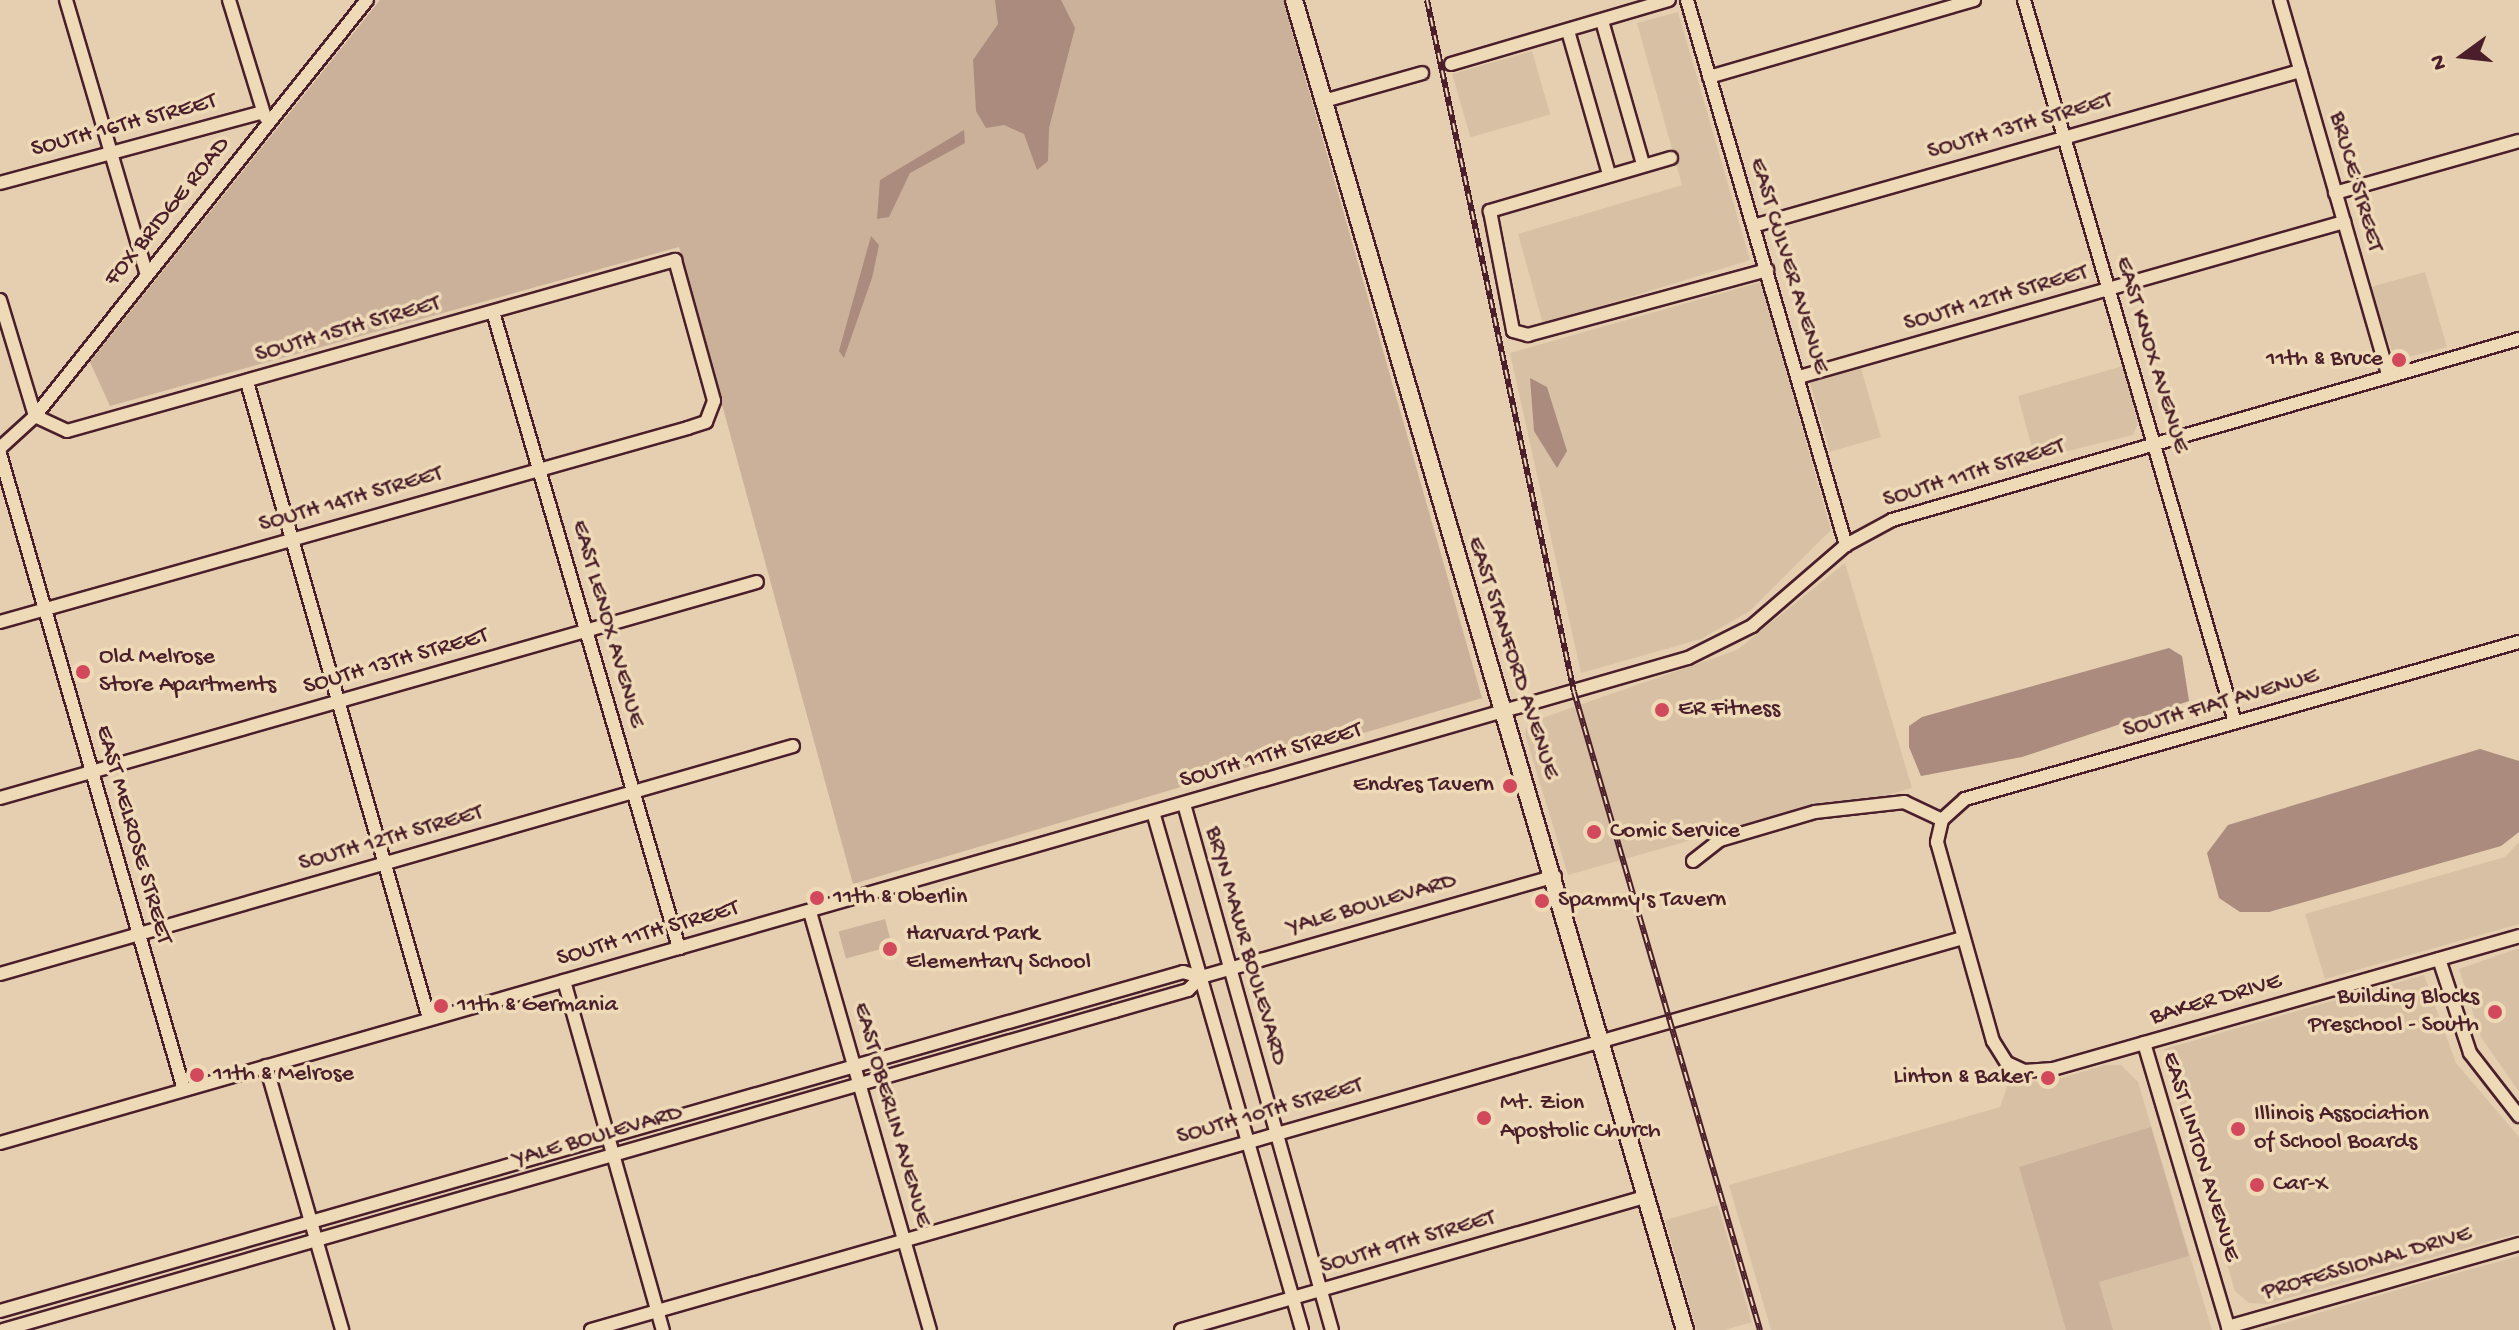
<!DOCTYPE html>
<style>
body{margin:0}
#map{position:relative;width:2519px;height:1330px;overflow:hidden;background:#e5cfb0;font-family:"Gochi Hand",sans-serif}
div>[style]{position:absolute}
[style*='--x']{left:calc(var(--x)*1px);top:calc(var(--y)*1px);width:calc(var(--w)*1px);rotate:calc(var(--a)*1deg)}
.built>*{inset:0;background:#d8c0a5;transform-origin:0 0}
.green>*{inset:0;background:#cbb199;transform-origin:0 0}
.water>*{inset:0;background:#aa8b7d}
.roads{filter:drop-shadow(2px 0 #4a1f2b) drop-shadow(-2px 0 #4a1f2b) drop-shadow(0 2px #4a1f2b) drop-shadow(0 -2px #4a1f2b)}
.minor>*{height:12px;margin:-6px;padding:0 6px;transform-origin:6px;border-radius:6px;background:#efdab8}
.major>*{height:16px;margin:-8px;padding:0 8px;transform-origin:8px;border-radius:8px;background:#efdab8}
.rail>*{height:6px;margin-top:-3px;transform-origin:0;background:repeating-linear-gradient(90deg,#efdab8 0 9px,#4a1f2b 0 18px);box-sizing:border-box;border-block:2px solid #4a1f2b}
.dots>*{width:22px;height:22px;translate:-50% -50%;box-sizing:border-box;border:4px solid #efdab8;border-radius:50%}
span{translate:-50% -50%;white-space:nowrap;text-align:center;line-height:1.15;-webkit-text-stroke:7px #efdab8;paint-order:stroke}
.street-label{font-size:24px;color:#4a1f2b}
.poi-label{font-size:24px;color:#4a1f2b}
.right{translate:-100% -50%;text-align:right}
.left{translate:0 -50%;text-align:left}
.north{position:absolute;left:2423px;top:16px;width:80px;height:80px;-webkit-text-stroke:6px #efdab8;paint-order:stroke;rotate:255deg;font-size:22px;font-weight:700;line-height:32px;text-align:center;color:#4a1f2b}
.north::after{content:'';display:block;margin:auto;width:28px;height:36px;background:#4a1f2b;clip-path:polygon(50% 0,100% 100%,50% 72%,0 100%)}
</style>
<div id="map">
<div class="built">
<div style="clip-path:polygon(1678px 12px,1750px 260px,1543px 324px,1518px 234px,1682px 185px,1637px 23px)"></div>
<div style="left:1532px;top:51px;width:66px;height:83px;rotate:74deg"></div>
<div style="clip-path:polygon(2425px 272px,2447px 347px,2396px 360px,2367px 288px)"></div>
<div style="clip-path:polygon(1761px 282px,1831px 530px,1750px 611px,1701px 639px,1581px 673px,1510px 353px)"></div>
<div style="clip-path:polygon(2123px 366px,2138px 423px,2133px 435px,2035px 459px,2018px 396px)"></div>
<div style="left:1861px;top:368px;width:72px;height:53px;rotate:74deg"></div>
<div style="clip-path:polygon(1845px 563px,1912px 788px,1859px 803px,1815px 805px,1568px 875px,1525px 734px,1528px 723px,1737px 650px)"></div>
<div style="clip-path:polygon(2519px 842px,2519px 924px,2325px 979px,2305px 914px,2505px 857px)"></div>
<div style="clip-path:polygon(2519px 948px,2519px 1092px,2481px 1037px,2459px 969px)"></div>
<div style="clip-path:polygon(2424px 975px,2456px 1063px,2519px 1137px,2519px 1233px,2267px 1304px,2249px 1303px,2235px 1291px,2164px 1049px)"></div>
<div style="clip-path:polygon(2105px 1065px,2121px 1065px,2138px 1082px,2212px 1330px,1771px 1330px,1729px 1185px,2000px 1107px,2010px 1078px,2045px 1083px)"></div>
<div style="left:1718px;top:1205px;width:122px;height:55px;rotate:74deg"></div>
<div style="clip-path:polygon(2519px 1256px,2519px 1330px,2260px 1330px,2428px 1281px)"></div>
</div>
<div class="green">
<div style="clip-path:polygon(380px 0,1283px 0,1482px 698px,853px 884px,679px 247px,110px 406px,90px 362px)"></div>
<div style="left:885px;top:919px;width:28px;height:48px;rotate:75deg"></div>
<div style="clip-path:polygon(2151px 1127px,2189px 1256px,2099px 1282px,2113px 1330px,2066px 1330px,2019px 1167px)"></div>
</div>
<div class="water">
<div style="clip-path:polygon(995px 0,1061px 0,1075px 28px,1049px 128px,1048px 161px,1037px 170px,1024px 134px,1004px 125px,986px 128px,976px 111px,973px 60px,998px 24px)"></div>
<div style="clip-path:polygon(964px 130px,965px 143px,910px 173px,889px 217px,877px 219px,880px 180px)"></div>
<div style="clip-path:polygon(871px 236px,879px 245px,872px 278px,844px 358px,839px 351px)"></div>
<div style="clip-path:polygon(1530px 378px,1547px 387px,1567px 451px,1557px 468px,1534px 431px)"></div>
<div style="clip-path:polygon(2169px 648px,2182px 656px,2189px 701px,2022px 757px,1921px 776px,1909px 747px,1909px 726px,1922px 717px)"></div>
<div style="clip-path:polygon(2480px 749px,2519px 761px,2519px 832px,2501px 846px,2269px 912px,2240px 912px,2219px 898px,2207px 853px,2228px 825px)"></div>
</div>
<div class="roads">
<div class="minor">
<div style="--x:66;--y:0;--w:284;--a:73.6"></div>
<div style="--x:229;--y:0;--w:122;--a:72.9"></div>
<div style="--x:1687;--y:0;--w:568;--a:73.74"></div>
<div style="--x:2024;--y:0;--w:752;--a:73.71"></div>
<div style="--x:2280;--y:0;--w:392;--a:73.9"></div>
<div style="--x:1602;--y:21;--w:149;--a:74"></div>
<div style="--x:1568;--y:31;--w:149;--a:74"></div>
<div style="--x:1451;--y:64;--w:227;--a:-16.4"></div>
<div style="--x:1709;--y:77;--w:276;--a:-16.2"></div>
<div style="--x:1324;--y:101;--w:102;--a:-15.9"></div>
<div style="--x:1671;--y:158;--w:189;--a:163.7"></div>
<div style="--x:1490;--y:211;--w:122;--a:79.1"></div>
<div style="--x:1513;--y:331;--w:16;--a:15"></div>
<div style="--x:1528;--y:335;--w:248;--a:-15.2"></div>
<div style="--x:0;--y:183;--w:269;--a:-15.1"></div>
<div style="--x:2335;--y:193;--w:191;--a:-15.8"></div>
<div style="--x:1753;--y:226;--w:569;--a:-15.82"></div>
<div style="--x:0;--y:300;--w:121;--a:73.2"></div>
<div style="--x:35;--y:416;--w:35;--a:25"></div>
<div style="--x:67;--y:431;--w:632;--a:-15.71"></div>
<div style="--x:675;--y:260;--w:146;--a:74.5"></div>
<div style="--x:714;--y:401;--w:22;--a:111"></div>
<div style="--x:706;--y:422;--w:19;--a:162"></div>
<div style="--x:688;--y:428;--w:715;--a:164.25"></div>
<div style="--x:493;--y:312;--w:663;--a:73.7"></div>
<div style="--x:1799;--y:377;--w:567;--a:-15.88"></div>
<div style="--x:247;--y:382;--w:662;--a:74.05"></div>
<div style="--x:0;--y:448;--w:47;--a:-42.4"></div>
<div style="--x:35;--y:416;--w:532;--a:-51.41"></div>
<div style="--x:0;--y:454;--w:662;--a:73.86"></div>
<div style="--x:2519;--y:642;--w:576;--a:164.18"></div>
<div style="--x:1965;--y:799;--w:31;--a:138"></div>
<div style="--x:1942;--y:820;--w:23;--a:103"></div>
<div style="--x:1937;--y:842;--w:207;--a:74.3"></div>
<div style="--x:1993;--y:1041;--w:26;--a:58"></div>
<div style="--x:2007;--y:1063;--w:19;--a:25"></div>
<div style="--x:2024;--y:1071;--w:29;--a:-4"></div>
<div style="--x:2053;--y:1069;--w:485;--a:-15.9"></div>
<div style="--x:0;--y:798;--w:787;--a:-15.93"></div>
<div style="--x:1184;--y:804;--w:546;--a:74.29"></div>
<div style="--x:1153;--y:812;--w:539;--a:73.95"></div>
<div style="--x:1693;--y:861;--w:34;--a:-38"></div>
<div style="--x:1720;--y:840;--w:99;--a:-16.4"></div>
<div style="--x:1815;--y:812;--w:90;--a:-6.4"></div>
<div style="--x:1904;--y:802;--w:42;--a:25.3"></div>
<div style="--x:810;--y:912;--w:435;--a:74"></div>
<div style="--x:2439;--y:959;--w:99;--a:71.7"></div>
<div style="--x:2470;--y:1053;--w:80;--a:52.1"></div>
<div style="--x:0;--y:974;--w:825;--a:-16.04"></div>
<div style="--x:564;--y:981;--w:363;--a:74.2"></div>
<div style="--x:2144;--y:1043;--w:299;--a:73.5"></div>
<div style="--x:266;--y:1066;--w:275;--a:73.9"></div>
<div style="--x:0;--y:1143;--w:1756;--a:-16.03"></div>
<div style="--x:1688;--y:658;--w:72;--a:-26.6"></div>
<div style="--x:1752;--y:626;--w:124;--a:-40.8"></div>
<div style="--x:1846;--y:545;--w:52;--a:-28.5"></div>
<div style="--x:1892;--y:520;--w:653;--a:-16.1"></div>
<div style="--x:0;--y:1311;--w:1231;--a:-15.99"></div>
<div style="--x:1183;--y:972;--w:19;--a:16"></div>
<div style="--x:2228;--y:1327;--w:303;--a:-15.9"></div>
<div style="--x:3;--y:1330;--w:1157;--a:-16.01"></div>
<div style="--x:1115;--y:1011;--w:76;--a:-16"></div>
<div style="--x:1188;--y:990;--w:18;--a:-45"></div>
<div style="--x:1201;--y:977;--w:368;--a:-15.9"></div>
<div style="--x:591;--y:1330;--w:1427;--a:-15.95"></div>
<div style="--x:1181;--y:1330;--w:485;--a:-16"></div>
</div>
<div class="major">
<div style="--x:1294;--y:0;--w:1386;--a:73.62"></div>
</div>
</div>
<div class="rail">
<div style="--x:1427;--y:0;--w:707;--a:78.01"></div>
<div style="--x:1574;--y:692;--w:665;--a:73.75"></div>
</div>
<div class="dots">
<div style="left:2399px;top:360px;background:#d1495b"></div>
<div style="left:83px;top:672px;background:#d1495b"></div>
<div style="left:1662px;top:710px;background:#d1495b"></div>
<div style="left:1510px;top:786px;background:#d1495b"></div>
<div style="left:1594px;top:832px;background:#d1495b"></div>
<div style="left:817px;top:898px;background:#d1495b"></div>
<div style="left:1542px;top:901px;background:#d1495b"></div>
<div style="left:890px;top:949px;background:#d1495b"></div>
<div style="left:441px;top:1006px;background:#d1495b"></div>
<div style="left:2495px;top:1012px;background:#d1495b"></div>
<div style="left:197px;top:1075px;background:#d1495b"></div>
<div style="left:2048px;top:1078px;background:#d1495b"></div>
<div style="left:1484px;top:1118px;background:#d1495b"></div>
<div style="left:2238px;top:1129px;background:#d1495b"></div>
<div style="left:2257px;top:1185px;background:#d1495b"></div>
</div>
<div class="street-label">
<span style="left:124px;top:126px;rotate:-15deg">SOUTH 16TH STREET</span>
<span style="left:2020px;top:127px;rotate:-16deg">SOUTH 13TH STREET</span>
<span style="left:2355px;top:182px;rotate:74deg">BRUCE STREET</span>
<span style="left:168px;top:212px;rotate:-51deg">FOX BRIDGE ROAD</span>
<span style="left:1788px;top:266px;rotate:73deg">EAST CULVER AVENUE</span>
<span style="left:1996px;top:299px;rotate:-16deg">SOUTH 12TH STREET</span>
<span style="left:348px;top:330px;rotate:-16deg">SOUTH 15TH STREET</span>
<span style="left:2151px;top:355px;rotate:73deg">EAST KNOX AVENUE</span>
<span style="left:1974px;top:474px;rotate:-17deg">SOUTH 11TH STREET</span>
<span style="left:351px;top:500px;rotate:-16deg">SOUTH 14TH STREET</span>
<span style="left:607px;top:624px;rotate:74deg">EAST LENOX AVENUE</span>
<span style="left:1512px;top:658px;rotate:72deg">EAST STANFORD AVENUE</span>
<span style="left:396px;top:662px;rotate:-16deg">SOUTH 13TH STREET</span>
<span style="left:2221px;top:704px;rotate:-16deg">SOUTH FIAT AVENUE</span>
<span style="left:1271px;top:756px;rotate:-16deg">SOUTH 11TH STREET</span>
<span style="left:133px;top:835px;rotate:74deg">EAST MELROSE STREET</span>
<span style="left:391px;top:839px;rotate:-16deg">SOUTH 12TH STREET</span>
<span style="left:1372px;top:905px;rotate:-16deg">YALE BOULEVARD</span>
<span style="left:648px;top:934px;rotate:-16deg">SOUTH 11TH STREET</span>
<span style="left:1245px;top:946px;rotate:74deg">BRYN MAWR BOULEVARD</span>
<span style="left:2216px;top:1000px;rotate:-16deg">BAKER DRIVE</span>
<span style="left:1270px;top:1112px;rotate:-16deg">SOUTH 10TH STREET</span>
<span style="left:891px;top:1115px;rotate:74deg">EAST OBERLIN AVENUE</span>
<span style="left:598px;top:1137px;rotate:-16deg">YALE BOULEVARD</span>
<span style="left:2200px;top:1157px;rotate:73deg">EAST LINTON AVENUE</span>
<span style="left:1408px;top:1243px;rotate:-16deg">SOUTH 9TH STREET</span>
<span style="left:2367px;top:1264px;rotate:-16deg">PROFESSIONAL DRIVE</span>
</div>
<div class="poi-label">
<span class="right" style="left:2383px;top:360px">11th &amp; Bruce</span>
<span class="left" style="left:99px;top:672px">Old Melrose<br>Store Apartments</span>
<span class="left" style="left:1678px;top:710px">ER Fitness</span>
<span class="right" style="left:1494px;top:786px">Endres Tavern</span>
<span class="left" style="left:1610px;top:832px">Comic Service</span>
<span class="left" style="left:833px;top:898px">11th &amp; Oberlin</span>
<span class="left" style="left:1558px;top:901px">Spammy's Tavern</span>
<span class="left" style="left:906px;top:949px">Harvard Park<br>Elementary School</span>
<span class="right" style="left:2479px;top:1012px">Building Blocks<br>Preschool - South</span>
<span class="left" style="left:457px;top:1006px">11th &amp; Germania</span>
<span class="left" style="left:213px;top:1075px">11th &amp; Melrose</span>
<span class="right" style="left:2032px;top:1078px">Linton &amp; Baker</span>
<span class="left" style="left:1500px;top:1118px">Mt. Zion<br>Apostolic Church</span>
<span class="left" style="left:2254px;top:1129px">Illinois Association<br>of School Boards</span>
<span class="left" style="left:2273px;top:1185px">Car-X</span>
</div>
<div class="north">N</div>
</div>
